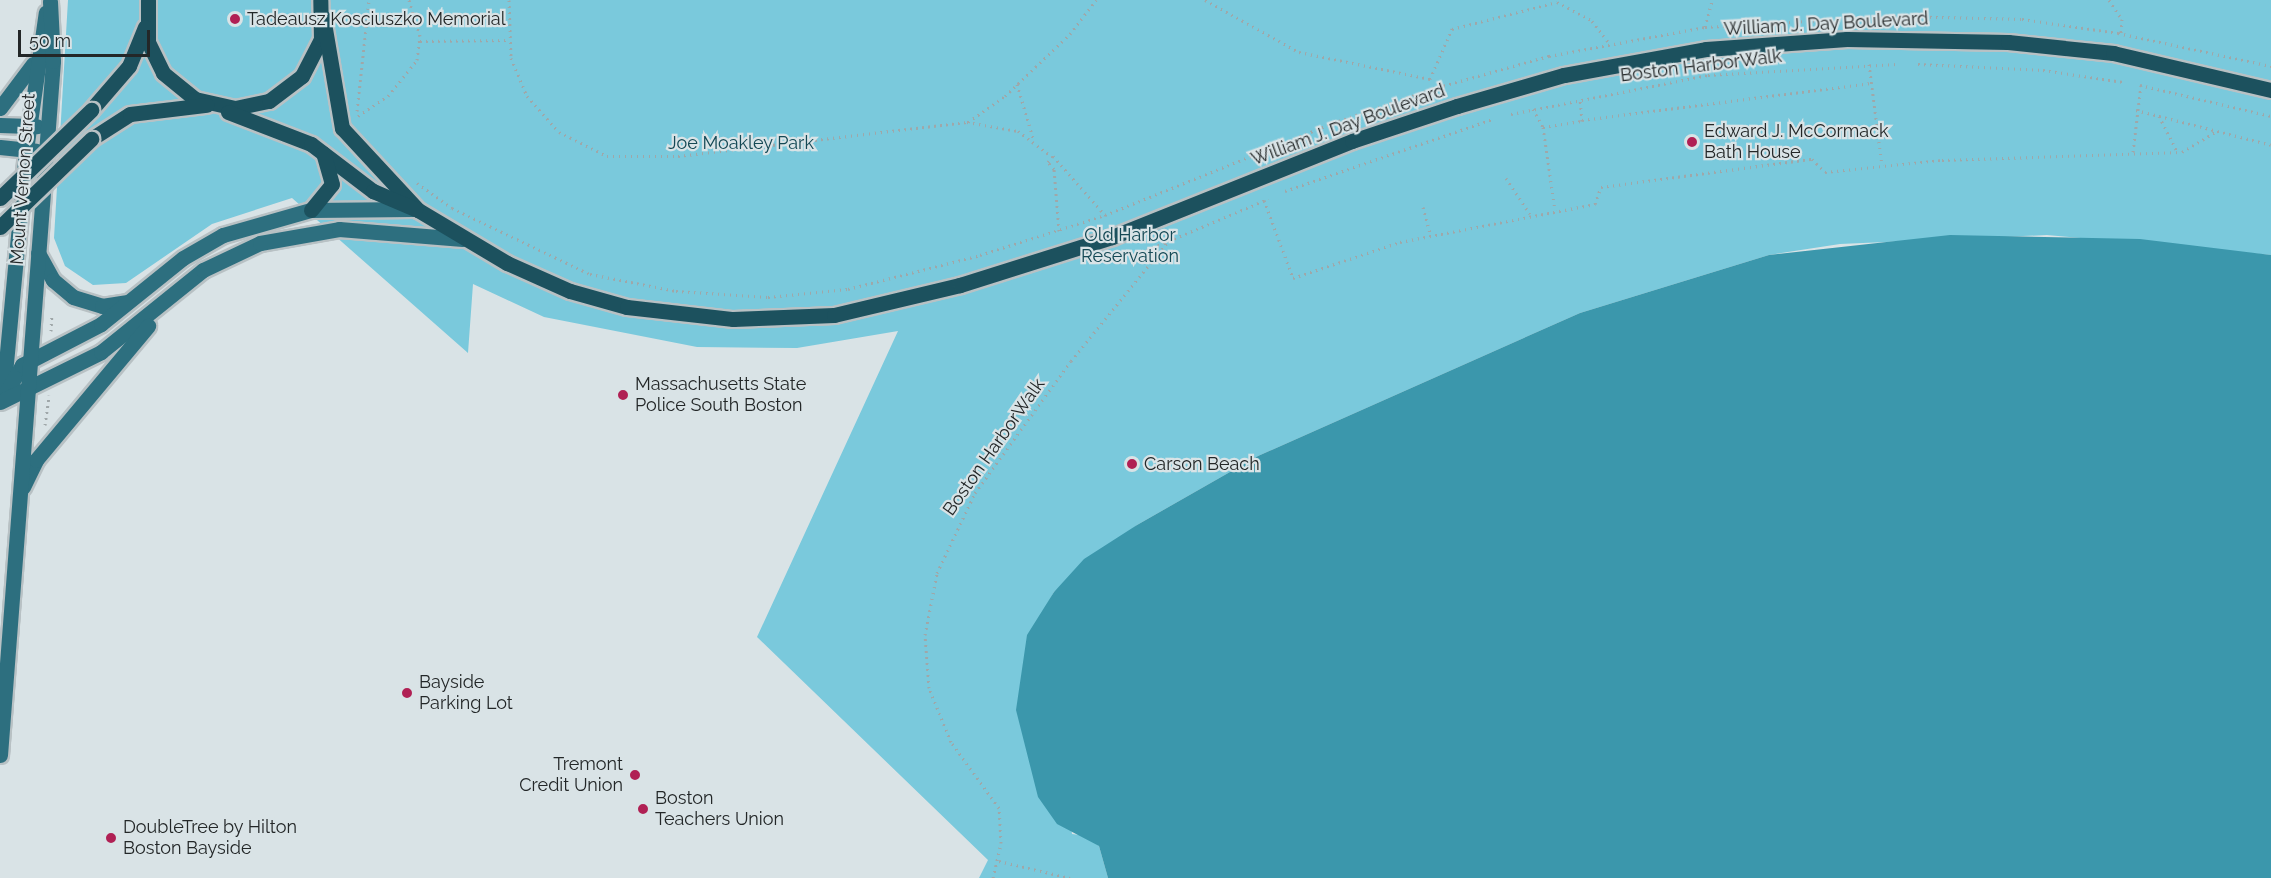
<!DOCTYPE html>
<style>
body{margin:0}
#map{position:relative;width:2271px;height:878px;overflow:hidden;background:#d9e3e6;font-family:Raleway,sans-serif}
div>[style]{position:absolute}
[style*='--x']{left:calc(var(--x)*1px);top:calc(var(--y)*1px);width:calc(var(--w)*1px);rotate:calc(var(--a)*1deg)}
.green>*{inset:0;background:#7ac9dc}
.water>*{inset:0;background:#3b97ac}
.path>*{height:3px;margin-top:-1.5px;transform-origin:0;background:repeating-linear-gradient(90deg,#9fa7a9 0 1.5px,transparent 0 6px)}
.roads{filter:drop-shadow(2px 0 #b8c1c4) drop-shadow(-2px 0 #b8c1c4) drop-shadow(0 2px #b8c1c4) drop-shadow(0 -2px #b8c1c4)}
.secondary>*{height:15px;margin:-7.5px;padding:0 7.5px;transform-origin:7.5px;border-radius:7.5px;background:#2d6f7f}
.primary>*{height:15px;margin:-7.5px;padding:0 7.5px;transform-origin:7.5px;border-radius:7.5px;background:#1c515e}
.bridges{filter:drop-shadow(2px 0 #b8c1c4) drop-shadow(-2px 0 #b8c1c4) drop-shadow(0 2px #b8c1c4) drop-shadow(0 -2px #b8c1c4)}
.primary-bridge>*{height:15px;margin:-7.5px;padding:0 7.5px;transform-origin:7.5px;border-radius:7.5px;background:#1c515e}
.dots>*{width:16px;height:16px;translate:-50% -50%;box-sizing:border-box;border:3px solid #d9e3e6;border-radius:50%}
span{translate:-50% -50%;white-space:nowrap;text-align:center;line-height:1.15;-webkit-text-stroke:4.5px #d9e3e6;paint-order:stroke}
.poi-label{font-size:18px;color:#232728}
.left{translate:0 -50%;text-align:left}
.right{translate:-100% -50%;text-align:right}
.street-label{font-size:18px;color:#232728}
.park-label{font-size:18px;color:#144955}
.scale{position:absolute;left:18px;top:30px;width:132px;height:27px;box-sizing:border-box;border:3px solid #232728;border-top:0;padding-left:8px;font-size:18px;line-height:21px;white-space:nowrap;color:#232728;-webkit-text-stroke:4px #d9e3e6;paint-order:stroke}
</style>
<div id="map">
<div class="green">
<div style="clip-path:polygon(68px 0,2271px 0,2271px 255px,2047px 235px,1840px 244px,1769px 255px,1580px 313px,1258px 456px,1137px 525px,1054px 592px,1043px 612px,1072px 834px,1087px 836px,1099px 846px,1108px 878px,979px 878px,988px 860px,757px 637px,898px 331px,797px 348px,697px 347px,544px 317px,473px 284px,468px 353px,292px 198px,212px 224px,126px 283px,93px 285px,65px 266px,54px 238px)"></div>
</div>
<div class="water">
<div style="clip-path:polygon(1950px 235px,2140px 239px,2271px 255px,2271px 878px,1108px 878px,1099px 846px,1057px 824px,1038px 797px,1016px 710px,1027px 635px,1054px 592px,1084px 559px,1137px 525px,1258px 456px,1580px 313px,1769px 255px)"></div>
</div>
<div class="path">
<div style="--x:509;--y:0;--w:58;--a:88"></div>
<div style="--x:511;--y:58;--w:41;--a:67.2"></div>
<div style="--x:527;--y:96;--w:48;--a:48.4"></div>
<div style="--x:559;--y:132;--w:54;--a:26.6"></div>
<div style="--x:607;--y:156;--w:71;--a:0"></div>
<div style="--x:678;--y:156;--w:291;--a:-6.7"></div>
<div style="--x:967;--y:122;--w:52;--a:10"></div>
<div style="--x:1018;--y:131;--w:41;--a:37.1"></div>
<div style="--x:1205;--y:0;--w:107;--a:29"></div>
<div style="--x:1299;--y:52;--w:134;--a:11.6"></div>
<div style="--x:1430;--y:79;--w:55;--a:-66.3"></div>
<div style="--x:1452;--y:29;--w:108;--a:-14.4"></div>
<div style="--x:1557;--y:2;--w:40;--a:28"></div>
<div style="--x:1592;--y:21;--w:28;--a:52"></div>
<div style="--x:2109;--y:0;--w:23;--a:56"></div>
<div style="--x:2122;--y:19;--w:15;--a:94"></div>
<div style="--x:1705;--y:27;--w:28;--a:-75"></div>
<div style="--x:420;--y:41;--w:88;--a:-0.7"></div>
<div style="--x:1869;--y:64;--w:102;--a:82.7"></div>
<div style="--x:1918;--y:64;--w:125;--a:2.7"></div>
<div style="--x:2043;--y:70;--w:81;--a:8.5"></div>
<div style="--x:1017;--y:84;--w:56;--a:73.5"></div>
<div style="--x:2140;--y:85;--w:135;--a:13.3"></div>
<div style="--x:1533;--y:109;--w:21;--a:61"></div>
<div style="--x:1543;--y:127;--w:39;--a:-9"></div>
<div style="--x:1582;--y:121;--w:22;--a:-95"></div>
<div style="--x:2136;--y:110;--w:139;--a:14.5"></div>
<div style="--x:357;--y:111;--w:112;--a:-83.8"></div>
<div style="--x:1511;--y:114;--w:201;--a:-11.2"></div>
<div style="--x:1708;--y:75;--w:189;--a:-3.3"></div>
<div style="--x:358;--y:116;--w:36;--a:-34"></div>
<div style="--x:388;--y:96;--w:46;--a:-51.1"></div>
<div style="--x:417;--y:60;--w:24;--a:-83"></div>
<div style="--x:420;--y:36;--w:38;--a:-107"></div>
<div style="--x:2159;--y:116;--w:38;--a:63"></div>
<div style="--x:1582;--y:120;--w:292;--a:-7.3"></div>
<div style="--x:968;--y:122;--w:45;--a:-35.1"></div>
<div style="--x:1005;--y:96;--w:90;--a:-43.6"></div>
<div style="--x:1070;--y:34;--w:43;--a:-52.6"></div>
<div style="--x:1543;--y:127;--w:84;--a:81.8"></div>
<div style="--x:2133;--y:152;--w:67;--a:-83.2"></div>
<div style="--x:1506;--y:178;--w:43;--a:56.3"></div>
<div style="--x:417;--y:183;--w:43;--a:35.5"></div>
<div style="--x:452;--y:208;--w:153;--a:25.6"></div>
<div style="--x:590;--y:274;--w:88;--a:11.2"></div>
<div style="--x:676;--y:291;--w:92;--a:3.7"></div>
<div style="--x:768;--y:297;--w:80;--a:-5.7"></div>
<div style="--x:848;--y:289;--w:136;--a:-14.4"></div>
<div style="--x:980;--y:255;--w:131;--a:-17.7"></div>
<div style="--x:1105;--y:215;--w:246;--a:-22"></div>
<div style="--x:1333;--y:123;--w:105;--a:-19"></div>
<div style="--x:1432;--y:89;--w:122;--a:-15.8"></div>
<div style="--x:1549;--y:56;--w:159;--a:-10.5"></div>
<div style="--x:1705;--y:27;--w:189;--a:-3.3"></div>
<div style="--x:1894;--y:16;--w:128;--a:1.3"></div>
<div style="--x:2022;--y:19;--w:97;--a:8.3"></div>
<div style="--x:2118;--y:33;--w:157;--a:12.2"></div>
<div style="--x:1285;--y:191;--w:220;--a:-19.1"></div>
<div style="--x:1264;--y:200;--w:83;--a:69.6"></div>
<div style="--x:1293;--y:278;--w:113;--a:-18.6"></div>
<div style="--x:1400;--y:242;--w:199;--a:-11"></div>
<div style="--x:1595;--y:204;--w:18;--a:-71"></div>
<div style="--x:1601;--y:187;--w:213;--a:-7.6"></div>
<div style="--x:1812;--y:159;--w:18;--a:45"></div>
<div style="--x:1825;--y:172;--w:118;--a:-5.9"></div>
<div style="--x:1942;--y:160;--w:240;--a:-1.9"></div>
<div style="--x:2182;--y:152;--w:41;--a:-31"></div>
<div style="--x:1423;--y:207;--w:28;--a:75"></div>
<div style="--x:1059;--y:231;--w:62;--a:-94.6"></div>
<div style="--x:1054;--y:169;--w:9;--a:-131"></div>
<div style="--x:1048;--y:162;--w:8;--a:-50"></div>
<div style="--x:1053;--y:156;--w:79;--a:48.6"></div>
<div style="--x:1119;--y:262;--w:162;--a:-22.9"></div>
<div style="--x:51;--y:331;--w:17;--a:-87"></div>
<div style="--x:45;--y:425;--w:30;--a:-82"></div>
<div style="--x:999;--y:861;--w:73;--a:13.5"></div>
<div style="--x:993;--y:878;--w:36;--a:-77"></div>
<div style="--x:1001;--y:843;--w:35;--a:-93"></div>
<div style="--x:999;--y:808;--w:82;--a:-126"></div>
<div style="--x:951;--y:742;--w:58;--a:-112.2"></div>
<div style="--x:929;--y:688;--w:53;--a:-94.3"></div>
<div style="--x:925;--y:635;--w:63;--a:-79"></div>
<div style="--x:937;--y:573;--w:89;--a:-64.6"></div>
<div style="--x:975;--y:493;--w:163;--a:-54"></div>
<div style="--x:1071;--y:361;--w:152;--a:-50.9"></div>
</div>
<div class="roads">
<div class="secondary">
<div style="--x:0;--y:108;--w:55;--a:-53.1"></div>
<div style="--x:0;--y:125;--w:37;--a:2"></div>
<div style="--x:0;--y:147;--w:36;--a:6"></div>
<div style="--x:38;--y:253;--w:31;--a:61"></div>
<div style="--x:53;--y:280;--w:26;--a:40"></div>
<div style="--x:73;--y:297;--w:30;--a:17"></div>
<div style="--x:102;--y:306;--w:26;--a:-9"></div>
<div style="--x:4;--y:384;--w:235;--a:-84.6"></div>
<div style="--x:26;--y:150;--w:139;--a:-81.8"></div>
<div style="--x:1;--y:401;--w:42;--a:-59.7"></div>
<div style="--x:22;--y:365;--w:89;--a:-27.4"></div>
<div style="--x:101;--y:324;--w:105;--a:-38.8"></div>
<div style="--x:183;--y:258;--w:46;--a:-29.9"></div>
<div style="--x:223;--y:235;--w:91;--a:-15.9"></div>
<div style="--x:311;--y:210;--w:101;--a:-0.6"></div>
<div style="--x:0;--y:402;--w:113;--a:-26.3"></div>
<div style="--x:101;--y:352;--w:131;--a:-38.8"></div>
<div style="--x:203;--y:270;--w:63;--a:-25.3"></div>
<div style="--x:260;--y:243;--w:80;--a:-10"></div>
<div style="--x:339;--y:229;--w:124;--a:4.6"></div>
<div style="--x:23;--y:487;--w:30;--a:-64"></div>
<div style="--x:36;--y:460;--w:175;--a:-50.1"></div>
<div style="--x:0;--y:755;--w:696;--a:-85.63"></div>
<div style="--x:53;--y:61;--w:60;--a:-92.9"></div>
</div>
<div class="primary">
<div style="--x:148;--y:0;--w:42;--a:90"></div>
<div style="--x:148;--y:42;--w:34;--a:64"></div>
<div style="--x:163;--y:73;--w:41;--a:39.1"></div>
<div style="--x:195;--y:99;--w:41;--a:12.7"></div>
<div style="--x:235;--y:108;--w:35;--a:-12"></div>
<div style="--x:269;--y:101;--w:41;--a:-37.1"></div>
<div style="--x:302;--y:76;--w:42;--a:-62.8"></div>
<div style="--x:321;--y:39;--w:39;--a:-91"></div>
<div style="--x:323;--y:17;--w:113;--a:80.3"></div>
<div style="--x:342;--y:128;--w:112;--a:47.2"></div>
<div style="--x:418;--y:210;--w:104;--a:30.8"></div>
<div style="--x:507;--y:263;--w:69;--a:24"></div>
<div style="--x:570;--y:291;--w:59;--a:15.7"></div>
<div style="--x:627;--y:307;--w:107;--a:6.5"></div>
<div style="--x:733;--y:319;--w:101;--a:-2.3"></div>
<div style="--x:834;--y:315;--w:130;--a:-13.4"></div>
<div style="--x:960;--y:285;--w:159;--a:-17.5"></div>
<div style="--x:1112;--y:237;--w:258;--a:-21.8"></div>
<div style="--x:1352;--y:141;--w:111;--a:-18.4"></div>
<div style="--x:1457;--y:106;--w:111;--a:-16.2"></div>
<div style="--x:1564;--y:75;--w:144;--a:-10.4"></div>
<div style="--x:1706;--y:49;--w:141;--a:-4.1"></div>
<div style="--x:1847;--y:39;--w:161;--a:1.1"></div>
<div style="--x:2008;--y:42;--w:106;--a:6"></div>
<div style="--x:2113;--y:53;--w:162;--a:13.2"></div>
<div style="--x:91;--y:110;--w:58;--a:-49.2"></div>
<div style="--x:129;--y:66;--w:42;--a:-67.7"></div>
<div style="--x:228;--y:112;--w:89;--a:21.1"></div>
<div style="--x:311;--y:144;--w:78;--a:37.2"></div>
<div style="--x:373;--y:191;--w:46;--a:23.2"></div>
<div style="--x:91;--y:139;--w:46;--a:-32.7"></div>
<div style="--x:130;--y:114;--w:77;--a:-6.8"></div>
<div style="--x:311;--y:210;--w:33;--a:-51"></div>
<div style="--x:332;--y:184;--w:32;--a:-106"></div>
</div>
</div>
<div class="bridges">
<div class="primary-bridge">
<div style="--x:0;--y:198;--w:127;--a:-44"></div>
<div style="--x:0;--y:227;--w:127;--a:-44"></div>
</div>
</div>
<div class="dots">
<div style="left:235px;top:19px;background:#b02054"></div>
<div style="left:1692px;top:142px;background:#b02054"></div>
<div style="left:623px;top:395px;background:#b02054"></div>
<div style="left:1132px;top:464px;background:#b02054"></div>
<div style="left:407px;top:693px;background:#b02054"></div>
<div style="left:635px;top:775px;background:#b02054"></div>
<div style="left:643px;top:809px;background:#b02054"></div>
<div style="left:111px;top:838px;background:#b02054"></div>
</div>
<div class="poi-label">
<span class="left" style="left:247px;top:19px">Tadeausz Kosciuszko Memorial</span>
<span class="left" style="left:1704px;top:142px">Edward J. McCormack<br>Bath House</span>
<span class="left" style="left:635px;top:395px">Massachusetts State<br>Police South Boston</span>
<span class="left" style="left:1144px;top:464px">Carson Beach</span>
<span class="left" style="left:419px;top:693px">Bayside<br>Parking Lot</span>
<span class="right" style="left:623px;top:775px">Tremont<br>Credit Union</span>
<span class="left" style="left:655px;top:809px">Boston<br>Teachers Union</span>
<span class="left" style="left:123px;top:838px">DoubleTree by Hilton<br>Boston Bayside</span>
</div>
<div class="street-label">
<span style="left:1826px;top:24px;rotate:-3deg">William J. Day Boulevard</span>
<span style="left:1701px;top:66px;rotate:-7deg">Boston HarborWalk</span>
<span style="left:1348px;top:125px;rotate:-20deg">William J. Day Boulevard</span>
<span style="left:23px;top:179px;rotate:-86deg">Mount Vernon Street</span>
<span style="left:994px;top:447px;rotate:-55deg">Boston HarborWalk</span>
</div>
<div class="park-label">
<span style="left:741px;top:143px">Joe Moakley Park</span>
<span style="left:1130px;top:246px">Old Harbor<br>Reservation</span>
</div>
<div class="scale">50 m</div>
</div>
